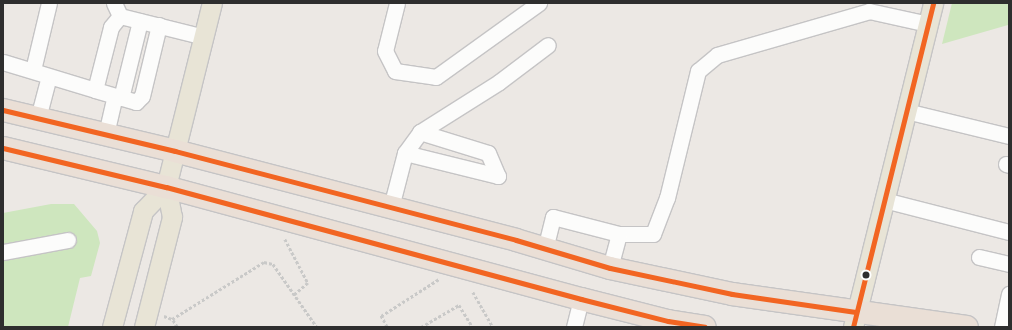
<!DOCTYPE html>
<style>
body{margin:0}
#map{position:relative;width:1012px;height:330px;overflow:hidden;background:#ece8e4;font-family:Inter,sans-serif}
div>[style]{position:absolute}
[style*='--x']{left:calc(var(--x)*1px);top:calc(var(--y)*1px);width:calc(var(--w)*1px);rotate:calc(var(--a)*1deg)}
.green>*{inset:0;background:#cee6be}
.path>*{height:2.5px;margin-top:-1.25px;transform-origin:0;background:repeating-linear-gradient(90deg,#c9c9c8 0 3px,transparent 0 5px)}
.roads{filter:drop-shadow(1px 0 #c5c4c5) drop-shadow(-1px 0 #c5c4c5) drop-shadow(0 1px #c5c4c5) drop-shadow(0 -1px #c5c4c5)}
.minor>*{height:15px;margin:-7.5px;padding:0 7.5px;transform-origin:7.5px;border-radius:7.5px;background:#fcfcfb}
.major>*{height:19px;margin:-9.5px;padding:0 9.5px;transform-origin:9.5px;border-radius:9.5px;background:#e8e4d6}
.highway>*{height:22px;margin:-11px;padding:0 11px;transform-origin:11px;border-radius:11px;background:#eadfd6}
.bus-1>*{height:5px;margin:-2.5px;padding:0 2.5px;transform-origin:2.5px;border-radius:2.5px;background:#f26522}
.dots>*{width:11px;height:11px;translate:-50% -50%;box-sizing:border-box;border:2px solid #fff;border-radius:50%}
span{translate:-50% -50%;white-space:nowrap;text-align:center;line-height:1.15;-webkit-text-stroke:3px #fff;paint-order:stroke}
.frame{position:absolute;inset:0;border:4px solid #2e2e2e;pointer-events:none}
</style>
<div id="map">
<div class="green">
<div style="clip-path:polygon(952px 3px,1009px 3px,1008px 25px,942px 44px)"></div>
<div style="clip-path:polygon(51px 204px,74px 204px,97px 231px,100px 243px,91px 276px,80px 278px,68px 327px,3px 327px,3px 213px)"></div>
</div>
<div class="path">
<div style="--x:285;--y:239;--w:50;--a:62.4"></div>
<div style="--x:308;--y:283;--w:18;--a:139"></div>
<div style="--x:473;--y:292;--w:40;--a:60.3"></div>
<div style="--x:164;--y:316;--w:9;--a:21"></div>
<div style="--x:177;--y:327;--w:9;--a:-122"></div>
<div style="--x:172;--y:319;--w:108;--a:-31.8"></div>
<div style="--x:264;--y:262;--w:9;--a:13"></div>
<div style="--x:273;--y:264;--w:77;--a:55.1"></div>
<div style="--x:387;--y:327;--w:13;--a:-119"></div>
<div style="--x:381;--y:316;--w:69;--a:-32.5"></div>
<div style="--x:421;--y:327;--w:44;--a:-30.1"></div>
<div style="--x:459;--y:305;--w:26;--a:58"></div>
</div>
<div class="roads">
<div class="minor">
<div style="--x:114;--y:3;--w:14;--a:65"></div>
<div style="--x:397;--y:3;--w:49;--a:104"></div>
<div style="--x:385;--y:51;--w:22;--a:63"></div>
<div style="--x:395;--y:71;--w:41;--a:8.3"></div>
<div style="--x:436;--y:77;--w:127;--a:-35.7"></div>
<div style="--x:3;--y:62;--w:96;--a:16.9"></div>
<div style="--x:95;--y:90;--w:65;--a:-75.7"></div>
<div style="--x:111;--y:27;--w:14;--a:-51"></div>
<div style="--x:120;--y:16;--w:87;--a:14"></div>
<div style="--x:33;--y:70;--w:69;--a:-76.6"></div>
<div style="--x:95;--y:90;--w:43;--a:16.3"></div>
<div style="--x:136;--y:102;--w:8;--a:-45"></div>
<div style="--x:142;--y:96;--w:73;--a:-76.5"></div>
<div style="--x:121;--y:98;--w:79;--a:-76.1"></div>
<div style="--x:906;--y:111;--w:106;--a:13.6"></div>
<div style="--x:38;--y:118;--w:43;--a:-75.3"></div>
<div style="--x:420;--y:132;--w:71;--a:17.2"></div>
<div style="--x:488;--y:153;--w:25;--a:67"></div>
<div style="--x:106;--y:134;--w:39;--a:-77"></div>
<div style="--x:405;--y:153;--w:96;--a:13.9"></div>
<div style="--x:1006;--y:164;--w:3;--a:18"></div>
<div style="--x:884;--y:200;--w:129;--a:14.4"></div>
<div style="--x:391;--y:207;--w:56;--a:-75.5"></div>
<div style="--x:405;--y:153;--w:26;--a:-54"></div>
<div style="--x:420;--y:132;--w:93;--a:-32.3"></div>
<div style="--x:499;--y:82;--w:61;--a:-37.1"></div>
<div style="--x:619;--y:234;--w:34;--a:0"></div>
<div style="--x:653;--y:234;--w:39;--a:-69"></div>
<div style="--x:667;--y:198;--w:131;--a:-76.3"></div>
<div style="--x:698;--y:71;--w:25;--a:-40"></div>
<div style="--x:717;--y:55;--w:158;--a:-16.1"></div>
<div style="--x:869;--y:11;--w:60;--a:12.4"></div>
<div style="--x:545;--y:249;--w:33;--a:-76"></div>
<div style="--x:553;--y:217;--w:68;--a:14.4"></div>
<div style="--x:619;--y:234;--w:35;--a:105"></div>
<div style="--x:3;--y:252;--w:66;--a:-10.5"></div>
<div style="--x:979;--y:257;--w:31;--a:13"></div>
<div style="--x:574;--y:327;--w:29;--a:-76"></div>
<div style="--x:1002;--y:327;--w:34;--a:-78"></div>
</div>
<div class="major">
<div style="--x:112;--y:327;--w:120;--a:-75"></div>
<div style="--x:143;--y:211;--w:33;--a:-46"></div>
<div style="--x:144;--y:327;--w:114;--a:-75.7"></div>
<div style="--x:172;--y:217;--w:31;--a:-101"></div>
<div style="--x:166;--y:187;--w:190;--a:-76"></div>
<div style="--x:853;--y:327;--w:334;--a:-76.1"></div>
</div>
<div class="highway">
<div style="--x:3;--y:110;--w:177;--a:13.4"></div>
<div style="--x:175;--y:151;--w:352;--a:14.6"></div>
<div style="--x:516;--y:240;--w:98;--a:16.6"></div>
<div style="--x:610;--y:268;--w:125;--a:12"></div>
<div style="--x:732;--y:294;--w:237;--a:8"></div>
<div style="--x:3;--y:148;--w:168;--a:13.5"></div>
<div style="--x:166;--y:187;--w:430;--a:15.1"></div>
<div style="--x:581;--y:299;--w:90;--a:14.2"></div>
<div style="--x:668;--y:321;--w:37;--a:9"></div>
</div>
</div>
<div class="bus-1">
<div style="--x:3;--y:110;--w:177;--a:13.4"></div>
<div style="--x:175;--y:151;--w:352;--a:14.6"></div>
<div style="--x:516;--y:240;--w:98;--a:16.6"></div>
<div style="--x:610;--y:268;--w:125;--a:12"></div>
<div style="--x:732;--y:294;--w:125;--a:8.3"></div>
<div style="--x:3;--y:148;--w:168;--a:13.5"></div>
<div style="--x:166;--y:187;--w:430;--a:15.1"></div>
<div style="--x:581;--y:299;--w:90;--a:14.2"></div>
<div style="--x:668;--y:321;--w:37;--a:9"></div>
<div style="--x:853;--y:327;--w:334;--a:-76.1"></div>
</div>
<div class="dots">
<div style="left:866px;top:275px;background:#2e2e2e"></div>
</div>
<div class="frame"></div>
</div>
